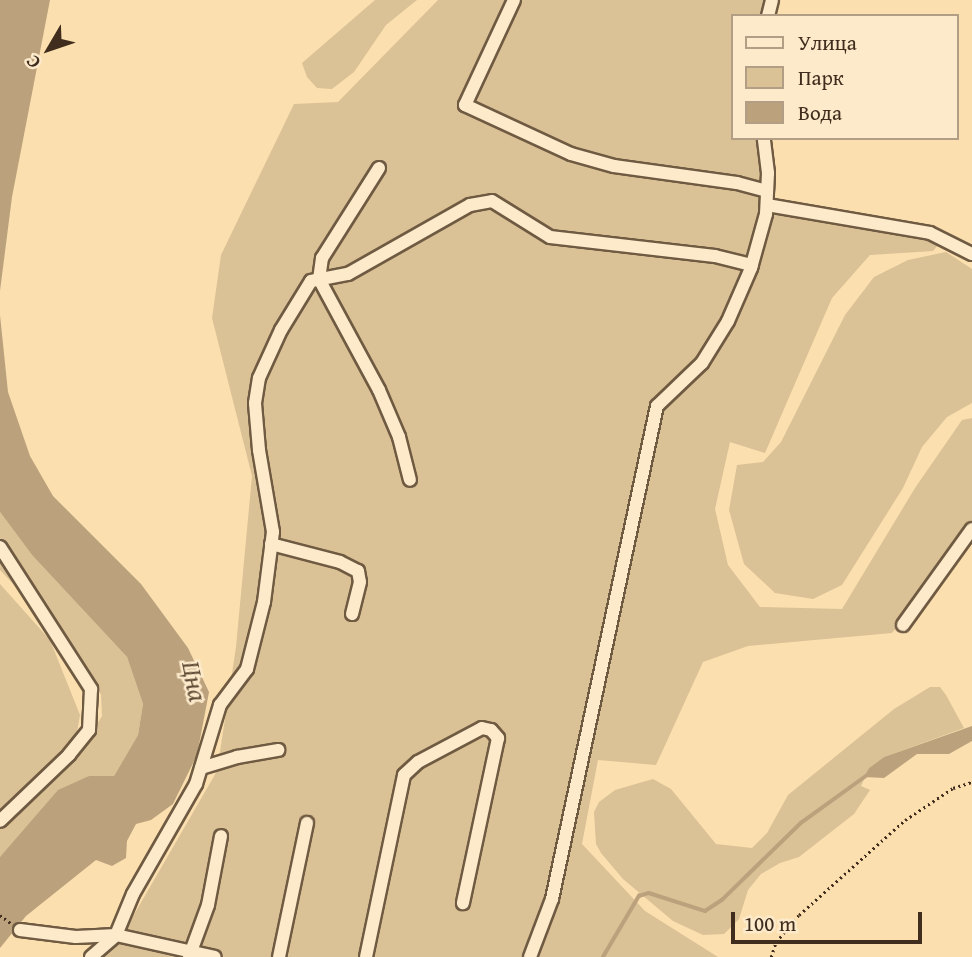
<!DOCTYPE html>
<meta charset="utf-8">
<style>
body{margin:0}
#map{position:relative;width:972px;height:957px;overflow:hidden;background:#fbdfaf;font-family:"Gentium Book Plus",serif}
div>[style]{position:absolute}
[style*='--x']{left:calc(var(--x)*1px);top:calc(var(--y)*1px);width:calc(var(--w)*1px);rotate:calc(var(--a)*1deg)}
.green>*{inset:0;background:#dbc196}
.water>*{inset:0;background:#bba27d}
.stream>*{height:3.5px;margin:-1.75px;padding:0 1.75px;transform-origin:1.75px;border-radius:1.75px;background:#bba27d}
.path>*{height:2.5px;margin-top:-1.25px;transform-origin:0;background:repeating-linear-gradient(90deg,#402d1d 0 2px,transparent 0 5.5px)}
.roads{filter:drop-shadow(2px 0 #6f5a42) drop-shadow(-2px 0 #6f5a42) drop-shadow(0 2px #6f5a42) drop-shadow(0 -2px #6f5a42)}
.minor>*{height:12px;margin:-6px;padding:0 6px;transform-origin:6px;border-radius:6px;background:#fceacb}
span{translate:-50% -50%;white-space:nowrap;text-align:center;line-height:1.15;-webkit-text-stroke:5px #fceacb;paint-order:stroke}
.water-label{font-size:26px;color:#5f4a35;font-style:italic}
.legend{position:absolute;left:731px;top:14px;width:228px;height:126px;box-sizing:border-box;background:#fceacb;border:2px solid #b19e85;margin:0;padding:9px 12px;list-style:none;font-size:21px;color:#402d1d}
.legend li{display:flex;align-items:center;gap:14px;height:35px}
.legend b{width:35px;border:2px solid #b19e85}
.north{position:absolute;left:14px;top:14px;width:70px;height:70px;-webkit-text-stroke:5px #fceacb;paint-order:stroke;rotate:231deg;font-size:19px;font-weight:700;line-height:28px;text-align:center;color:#402d1d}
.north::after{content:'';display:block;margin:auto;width:24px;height:32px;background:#402d1d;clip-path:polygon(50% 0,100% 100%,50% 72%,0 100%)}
.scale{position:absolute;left:731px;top:912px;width:191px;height:32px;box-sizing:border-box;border:4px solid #402d1d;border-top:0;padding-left:9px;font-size:21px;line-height:24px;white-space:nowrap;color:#402d1d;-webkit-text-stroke:5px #fceacb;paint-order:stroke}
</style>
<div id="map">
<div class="green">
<div style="clip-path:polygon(375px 0,417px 0,386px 25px,354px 72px,332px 89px,317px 88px,307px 77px,302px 63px)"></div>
<div style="clip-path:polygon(438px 0,778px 0,775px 16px,732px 16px,732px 138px,769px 138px,775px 200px,948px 233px,933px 251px,870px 255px,832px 298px,765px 453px,730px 442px,715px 509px,728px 565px,760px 607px,842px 609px,915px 488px,962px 420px,972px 418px,972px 532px,892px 633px,748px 646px,703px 662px,656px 765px,598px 760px,582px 844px,645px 911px,718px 957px,103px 957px,117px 944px,217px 771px,236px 647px,252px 476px,212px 318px,221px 255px,294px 104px,338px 102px)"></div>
<div style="clip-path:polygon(946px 252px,972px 269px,972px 403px,947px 417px,922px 447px,903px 488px,842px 585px,813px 599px,775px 593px,744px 564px,729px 510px,737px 465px,763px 462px,781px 442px,845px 315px,874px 277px,908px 260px)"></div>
<div style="clip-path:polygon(0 512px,32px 555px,127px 657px,143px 704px,138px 735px,114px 776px,89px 776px,0 857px,0 825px,85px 744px,102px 716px,101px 695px,79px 654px,0 570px)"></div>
<div style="clip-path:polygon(0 584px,50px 640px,80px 715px,76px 738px,67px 750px,0 812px)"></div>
<div style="clip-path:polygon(930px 687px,940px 687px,946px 695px,964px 728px,884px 757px,869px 768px,861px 786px,870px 790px,854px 814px,799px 857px,780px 863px,761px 874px,748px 890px,739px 919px,724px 934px,703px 935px,673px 921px,623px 879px,601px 853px,596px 844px,594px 812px,599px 802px,615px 790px,653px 779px,671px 789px,716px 844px,752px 848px,767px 833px,788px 795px,894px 709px)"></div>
</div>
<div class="water">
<div style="clip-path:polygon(0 0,50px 0,12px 197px,0 291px)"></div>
<div style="clip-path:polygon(0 315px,8px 392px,30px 456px,53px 496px,141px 584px,188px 648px,209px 692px,197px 755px,173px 804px,151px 820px,136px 824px,127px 841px,126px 858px,112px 866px,96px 860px,26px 916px,0 948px,0 857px,58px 790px,89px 776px,114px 776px,138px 735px,143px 704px,127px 657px,32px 555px,0 512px)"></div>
<div style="clip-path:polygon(972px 726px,972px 741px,949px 754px,917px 754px,884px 778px,864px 777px,869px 768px,884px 757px)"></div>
</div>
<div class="stream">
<div style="--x:603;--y:957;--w:71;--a:-59.5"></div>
<div style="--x:639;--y:896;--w:10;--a:-17"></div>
<div style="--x:649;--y:893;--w:59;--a:17.8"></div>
<div style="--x:705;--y:911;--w:20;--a:-33"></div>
<div style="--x:722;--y:900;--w:110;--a:-44.3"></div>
<div style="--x:801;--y:823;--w:80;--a:-35.9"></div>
</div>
<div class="path">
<div style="--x:0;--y:915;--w:15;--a:37"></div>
<div style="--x:771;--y:957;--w:16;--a:-72"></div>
<div style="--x:776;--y:942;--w:35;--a:-50"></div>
<div style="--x:799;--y:915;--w:142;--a:-41.9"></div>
<div style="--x:905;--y:820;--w:58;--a:-33.7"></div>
<div style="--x:953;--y:788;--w:20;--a:-18"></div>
</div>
<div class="roads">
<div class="minor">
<div style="--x:514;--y:0;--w:116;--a:115"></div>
<div style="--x:465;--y:105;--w:117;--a:24.8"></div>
<div style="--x:571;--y:154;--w:45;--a:15.6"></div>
<div style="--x:614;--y:166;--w:124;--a:7.9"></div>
<div style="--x:737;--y:183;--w:31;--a:15"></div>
<div style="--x:768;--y:16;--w:16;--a:-76"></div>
<div style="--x:379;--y:168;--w:107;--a:122.3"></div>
<div style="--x:322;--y:258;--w:21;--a:98"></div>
<div style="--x:319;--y:279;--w:126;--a:61.6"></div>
<div style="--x:379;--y:390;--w:51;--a:66.9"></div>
<div style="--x:399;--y:437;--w:44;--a:75.7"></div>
<div style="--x:767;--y:205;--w:165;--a:9.7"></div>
<div style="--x:930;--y:233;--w:47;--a:26.6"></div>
<div style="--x:271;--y:544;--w:71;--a:14.6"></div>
<div style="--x:340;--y:562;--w:20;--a:27"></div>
<div style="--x:358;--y:571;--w:11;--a:80"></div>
<div style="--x:360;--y:582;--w:33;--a:104"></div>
<div style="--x:0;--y:547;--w:169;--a:57.3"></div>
<div style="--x:91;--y:689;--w:41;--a:92.8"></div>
<div style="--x:89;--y:730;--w:32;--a:129"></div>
<div style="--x:69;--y:755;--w:95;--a:136.3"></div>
<div style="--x:903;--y:625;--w:118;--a:-54.3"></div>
<div style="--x:201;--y:768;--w:38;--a:-17"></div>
<div style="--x:237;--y:757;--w:42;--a:-9.7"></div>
<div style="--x:20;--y:930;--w:56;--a:7.1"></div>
<div style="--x:76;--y:937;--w:40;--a:-2.9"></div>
<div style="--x:116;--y:935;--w:44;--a:-67.5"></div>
<div style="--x:133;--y:894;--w:127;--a:-60.2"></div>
<div style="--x:196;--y:784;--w:83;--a:-73.1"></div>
<div style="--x:220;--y:705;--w:45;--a:-53.1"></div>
<div style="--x:247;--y:669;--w:69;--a:-75.8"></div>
<div style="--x:264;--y:602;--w:71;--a:-82.7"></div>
<div style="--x:273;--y:532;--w:83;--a:-99.7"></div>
<div style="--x:259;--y:450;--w:47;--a:-94.9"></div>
<div style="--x:255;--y:403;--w:25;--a:-81"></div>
<div style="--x:259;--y:378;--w:53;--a:-65.4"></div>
<div style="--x:281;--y:330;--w:57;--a:-58.5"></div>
<div style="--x:311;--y:281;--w:38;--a:-11"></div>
<div style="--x:348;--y:274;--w:140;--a:-29.5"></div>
<div style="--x:470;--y:205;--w:22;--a:-10"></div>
<div style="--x:492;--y:201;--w:68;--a:31.8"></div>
<div style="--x:550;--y:237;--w:166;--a:6.6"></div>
<div style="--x:715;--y:256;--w:38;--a:14"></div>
<div style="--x:91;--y:957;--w:33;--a:-41"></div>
<div style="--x:116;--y:935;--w:101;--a:12.5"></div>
<div style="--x:189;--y:957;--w:55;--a:-69.9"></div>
<div style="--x:208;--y:905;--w:70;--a:-79.3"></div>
<div style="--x:279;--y:957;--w:137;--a:-78.2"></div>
<div style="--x:366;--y:957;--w:186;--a:-78.2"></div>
<div style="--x:404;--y:775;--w:19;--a:-43"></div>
<div style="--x:418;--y:762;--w:72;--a:-28"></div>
<div style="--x:482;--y:728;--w:9;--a:13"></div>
<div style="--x:491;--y:730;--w:11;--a:49"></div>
<div style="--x:498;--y:738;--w:169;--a:102"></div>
<div style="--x:530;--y:957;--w:62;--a:-69.2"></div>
<div style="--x:552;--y:899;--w:504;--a:-77.98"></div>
<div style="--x:657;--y:406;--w:62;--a:-43.7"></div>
<div style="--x:702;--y:363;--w:49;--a:-58.2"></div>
<div style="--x:728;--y:321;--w:58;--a:-66.5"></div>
<div style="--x:751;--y:268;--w:56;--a:-74.5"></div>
<div style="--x:766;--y:214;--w:41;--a:-87.2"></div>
<div style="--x:768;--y:173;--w:35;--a:-97"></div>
</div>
</div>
<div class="water-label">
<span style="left:195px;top:681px;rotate:78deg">Цна</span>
</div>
<ul class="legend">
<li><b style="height:9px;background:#fceacb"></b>Улица</li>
<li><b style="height:19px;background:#dbc196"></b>Парк</li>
<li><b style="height:19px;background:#bba27d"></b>Вода</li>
</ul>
<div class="north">С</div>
<div class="scale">100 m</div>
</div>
